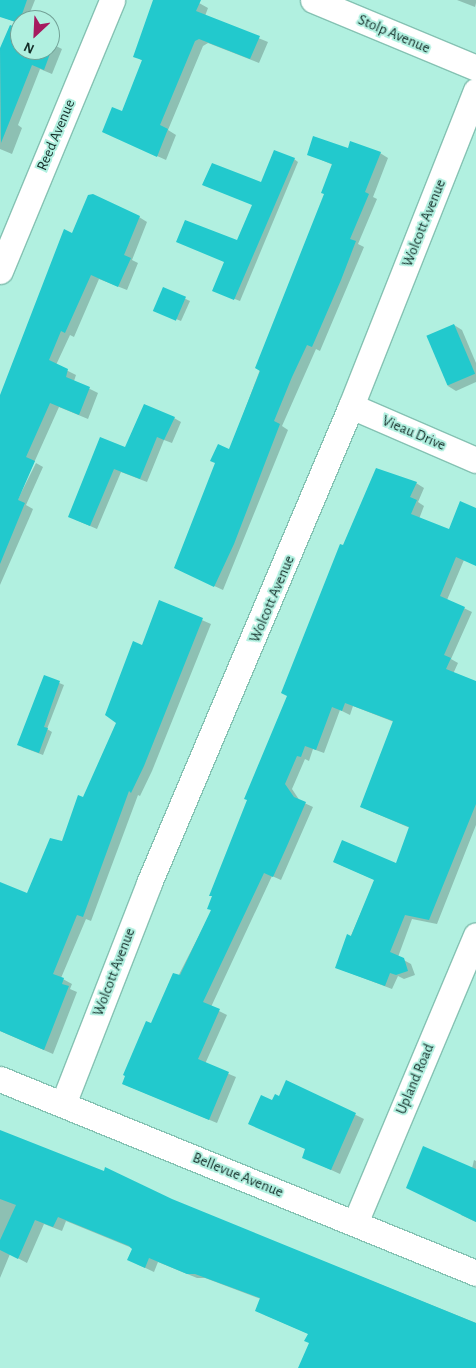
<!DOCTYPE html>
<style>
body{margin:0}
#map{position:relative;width:476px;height:1368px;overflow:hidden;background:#b1f0e0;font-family:"Alegreya Sans",sans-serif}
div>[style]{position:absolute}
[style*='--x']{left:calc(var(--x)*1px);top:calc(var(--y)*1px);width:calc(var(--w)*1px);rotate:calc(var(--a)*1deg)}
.shadow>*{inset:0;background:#0003}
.building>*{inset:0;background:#22c9cd;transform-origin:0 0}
.roads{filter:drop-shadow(1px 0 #85c2b3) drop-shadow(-1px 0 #85c2b3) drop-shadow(0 1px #85c2b3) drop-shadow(0 -1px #85c2b3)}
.minor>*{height:25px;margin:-12.5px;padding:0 12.5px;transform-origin:12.5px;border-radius:12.5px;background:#fff}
span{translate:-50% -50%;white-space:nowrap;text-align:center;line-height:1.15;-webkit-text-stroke:4px #b1f0e0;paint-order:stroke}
.street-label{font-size:15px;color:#152e29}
.north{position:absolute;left:10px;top:10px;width:50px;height:50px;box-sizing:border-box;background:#b1f0e0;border:1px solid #73a297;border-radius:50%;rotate:205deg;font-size:14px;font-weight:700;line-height:20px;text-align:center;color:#152e29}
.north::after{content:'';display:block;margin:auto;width:18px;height:22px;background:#a61a5f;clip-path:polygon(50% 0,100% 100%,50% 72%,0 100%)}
</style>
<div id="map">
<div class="shadow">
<div style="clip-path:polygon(4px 0,35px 0,27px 20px,20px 20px,20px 24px,0 16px)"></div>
<div style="clip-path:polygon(155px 0,189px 0,199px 3px,208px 8px,205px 16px,268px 42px,259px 63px,208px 43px,203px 46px,168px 130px,176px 135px,166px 160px,104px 132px,122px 113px,143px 61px,135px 56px)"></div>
<div style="clip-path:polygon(457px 0,476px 0,476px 3px,475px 7px)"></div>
<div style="clip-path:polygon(10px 26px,20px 30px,20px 50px,50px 50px,50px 43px,62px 49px,52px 74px,40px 69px,18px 125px,22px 128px,12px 154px,0 149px,0 51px)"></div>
<div style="clip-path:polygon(348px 149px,380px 153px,388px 158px,373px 197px,377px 199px,358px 244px,364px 247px,320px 351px,316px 349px,282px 426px,288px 430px,223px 590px,184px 572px,326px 194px,333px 165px,308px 154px)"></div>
<div style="clip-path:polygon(294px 159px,298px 162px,240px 301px,217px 292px,262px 183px)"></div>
<div style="clip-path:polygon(139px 217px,147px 222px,132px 260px,138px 263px,127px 290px,99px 279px,74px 337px,70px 335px,56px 365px,76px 375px,74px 381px,98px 393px,88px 419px,59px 407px,15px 505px,36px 463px,43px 467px,26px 505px,33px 509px,31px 514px,0 585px,0 408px,73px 234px)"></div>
<div style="clip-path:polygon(164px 289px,190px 301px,181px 321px,159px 312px)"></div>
<div style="clip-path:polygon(454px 325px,462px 330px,476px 363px,476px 382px,456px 391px,448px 386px)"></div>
<div style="clip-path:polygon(174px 418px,181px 422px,172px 443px,164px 440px,147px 482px,121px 472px,97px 529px,76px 520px,126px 449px)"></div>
<div style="clip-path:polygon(416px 483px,424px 488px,418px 502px,424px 506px,419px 519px,449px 531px,476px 510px,476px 565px,464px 560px,447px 600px,472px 612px,451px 659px,458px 663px,453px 674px,476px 683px,476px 825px,437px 924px,412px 919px,398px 957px,411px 964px,415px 975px,404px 979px,398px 976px,392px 989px,337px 968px,375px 880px,334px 862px,396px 865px,410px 828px,361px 807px,394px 722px,353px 706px,350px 715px,340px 710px,324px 753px,313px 749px,309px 761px,305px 759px,292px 789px,300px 801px,313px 807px,281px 880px,272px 876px,211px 1007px,227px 1015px,205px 1064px,236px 1077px,217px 1123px,123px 1084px,212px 910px,344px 547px)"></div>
<div style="clip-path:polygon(160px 602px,211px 624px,152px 771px,140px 796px,138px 795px,91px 921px,86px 919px,61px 978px,72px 984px,70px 989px,77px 992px,53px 1054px,0 1031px,0 908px,28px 895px,63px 842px,118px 723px)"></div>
<div style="clip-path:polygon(45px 677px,64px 685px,47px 729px,52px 732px,43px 755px,22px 747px)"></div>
<div style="clip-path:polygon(287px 1081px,364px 1119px,340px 1174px,303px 1157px,307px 1149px,250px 1124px,280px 1098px)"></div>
<div style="clip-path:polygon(0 1131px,476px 1323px,476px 1368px,300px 1368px,310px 1343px,309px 1334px,265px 1315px,261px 1299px,205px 1278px,197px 1278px,158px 1262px,154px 1272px,137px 1264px,132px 1248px,66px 1221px,62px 1231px,44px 1224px,27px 1263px,10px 1254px,0 1278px)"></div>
<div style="clip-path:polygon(474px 1160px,476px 1161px,476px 1222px,461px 1215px)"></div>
</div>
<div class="building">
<div style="clip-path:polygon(0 0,27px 0,19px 23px,0 17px)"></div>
<div style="clip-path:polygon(153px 0,201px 0,196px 11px,260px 36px,250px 59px,199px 39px,195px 41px,160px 125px,168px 129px,157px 157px,102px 132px,112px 107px,122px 111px,142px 60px,133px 57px)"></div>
<div style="clip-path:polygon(10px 25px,20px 29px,20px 50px,50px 50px,50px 41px,54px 43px,44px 70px,32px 65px,1px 143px,0 48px)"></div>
<div style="clip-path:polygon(313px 136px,348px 148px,350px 141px,381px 152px,365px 192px,369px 194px,350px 239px,356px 241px,341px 280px,312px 347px,307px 345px,292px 377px,274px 421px,280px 424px,234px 544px,214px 587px,174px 568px,215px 463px,210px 461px,218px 444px,229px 449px,260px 371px,255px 368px,324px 194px,321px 193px,332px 164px,307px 155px)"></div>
<div style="clip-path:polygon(274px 150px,295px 158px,234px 300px,212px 291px,224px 262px,176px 242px,185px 220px,237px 240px,252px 205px,202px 185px,212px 163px,261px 182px)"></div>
<div style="clip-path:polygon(93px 194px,140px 216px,124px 255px,131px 258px,118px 287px,91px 275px,65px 333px,61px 331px,49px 360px,68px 369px,66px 377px,90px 387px,79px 415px,50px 403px,26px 457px,35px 461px,18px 500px,25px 503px,0 564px,0 395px,64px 229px,72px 233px,88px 195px)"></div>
<div style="left:163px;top:287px;width:25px;height:26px;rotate:23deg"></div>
<div style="left:454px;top:324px;width:54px;height:30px;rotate:67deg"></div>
<div style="clip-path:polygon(144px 404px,175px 417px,164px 440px,157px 437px,140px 479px,114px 469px,90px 526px,68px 517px,100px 437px,125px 447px)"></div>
<div style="clip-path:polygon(376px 468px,417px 482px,410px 497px,417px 500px,411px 514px,449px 529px,460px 501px,476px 508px,476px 566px,456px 557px,440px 596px,465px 607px,444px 655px,451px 658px,446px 669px,476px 681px,476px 804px,429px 920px,405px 915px,390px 952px,404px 958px,408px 971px,396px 975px,390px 973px,385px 986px,335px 968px,347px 934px,351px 936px,374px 880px,333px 862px,342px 840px,396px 863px,409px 827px,360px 807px,393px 721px,345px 703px,342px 711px,332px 707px,316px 750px,305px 746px,301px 757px,297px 756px,285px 784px,294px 797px,306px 802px,287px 846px,273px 877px,264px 873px,203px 1002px,220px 1009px,198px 1059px,229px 1072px,209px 1120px,122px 1084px,125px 1076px,123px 1075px,146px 1021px,151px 1023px,173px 973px,180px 975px,211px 910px,207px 909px,212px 896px,209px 896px,247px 800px,244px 799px,287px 696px,281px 693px,340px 544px,343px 545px)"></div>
<div style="clip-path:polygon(159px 600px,203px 618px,144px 766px,131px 793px,129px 791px,83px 917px,77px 915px,53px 974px,64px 978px,62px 984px,69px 986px,44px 1050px,0 1031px,0 882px,27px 893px,50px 838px,62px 841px,78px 795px,83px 797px,116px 723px,105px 715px,133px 641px,142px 645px)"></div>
<div style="clip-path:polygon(44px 675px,60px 681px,44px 727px,48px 728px,39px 753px,17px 745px)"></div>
<div style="clip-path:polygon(286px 1080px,356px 1113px,331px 1170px,302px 1158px,305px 1149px,248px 1124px,261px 1095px,272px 1100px,275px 1094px,279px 1096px)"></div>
<div style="clip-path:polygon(0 1130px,104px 1171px,105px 1167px,172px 1199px,476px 1323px,476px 1368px,298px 1368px,309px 1343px,304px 1341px,308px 1334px,255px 1311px,260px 1298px,195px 1274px,187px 1274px,149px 1258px,145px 1268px,127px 1260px,132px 1249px,129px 1246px,58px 1217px,53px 1227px,35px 1220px,18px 1259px,0 1250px,0 1240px,16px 1205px,0 1199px)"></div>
<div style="clip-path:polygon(423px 1146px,476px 1169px,476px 1222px,406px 1188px)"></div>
</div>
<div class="roads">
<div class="minor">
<div style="--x:313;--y:0;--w:177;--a:22.6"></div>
<div style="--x:0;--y:271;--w:293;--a:-67.5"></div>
<div style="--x:351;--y:406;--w:136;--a:23.4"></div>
<div style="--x:0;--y:1079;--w:514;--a:22.17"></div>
<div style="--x:63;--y:1104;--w:237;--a:-68.7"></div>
<div style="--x:149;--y:883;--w:518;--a:-67.05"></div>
<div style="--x:351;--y:406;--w:339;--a:-68.4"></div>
<div style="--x:355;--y:1223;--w:312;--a:-67.2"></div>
</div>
</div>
<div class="street-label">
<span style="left:394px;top:34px;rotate:23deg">Stolp Avenue</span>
<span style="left:56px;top:135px;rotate:-67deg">Reed Avenue</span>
<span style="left:424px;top:223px;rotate:-68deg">Wolcott Avenue</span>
<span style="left:414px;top:433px;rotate:23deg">Vieau Drive</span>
<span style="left:272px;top:599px;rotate:-67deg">Wolcott Avenue</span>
<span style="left:114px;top:972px;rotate:-69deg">Wolcott Avenue</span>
<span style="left:415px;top:1079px;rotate:-67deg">Upland Road</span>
<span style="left:238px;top:1175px;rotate:22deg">Bellevue Avenue</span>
</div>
<div class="north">N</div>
</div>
